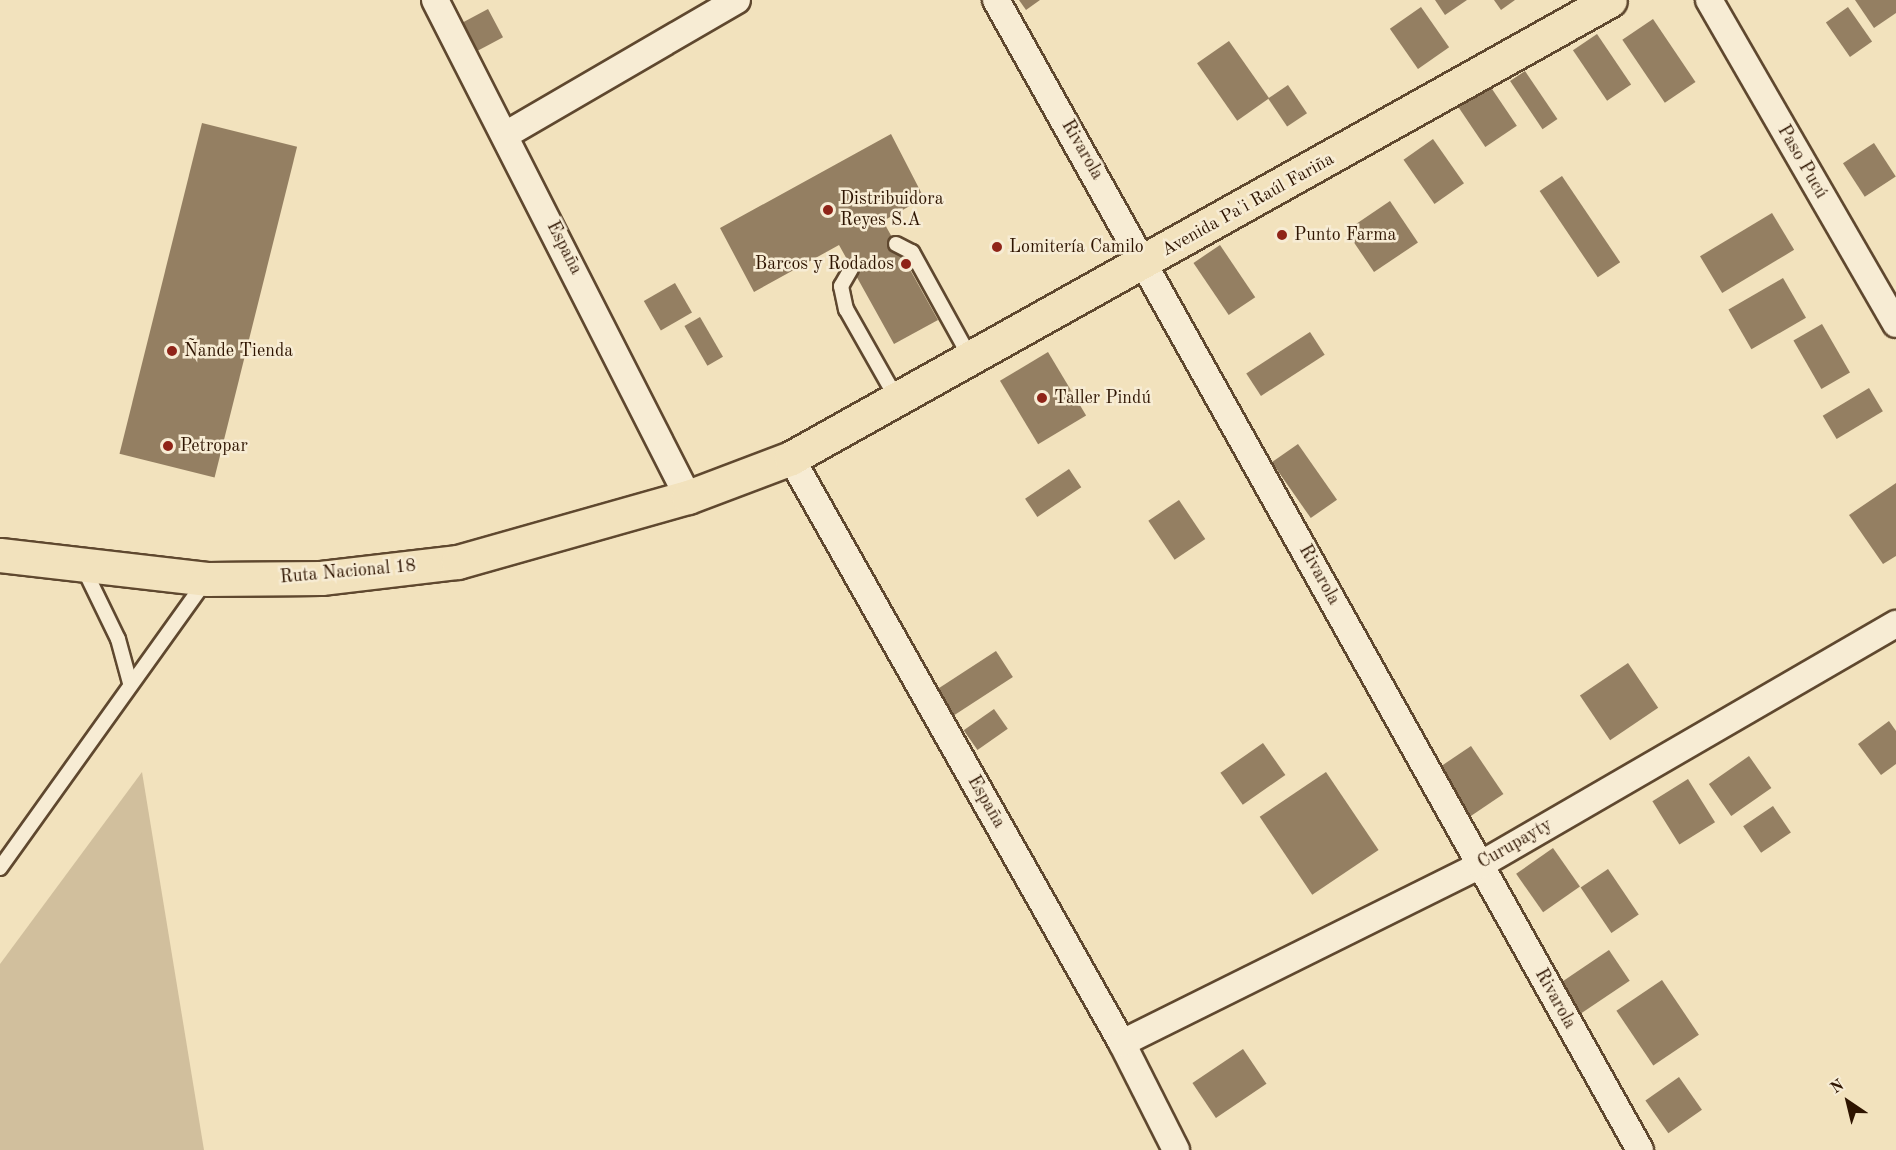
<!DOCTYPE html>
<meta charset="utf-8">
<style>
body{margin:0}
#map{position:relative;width:1896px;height:1150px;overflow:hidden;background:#f2e2bd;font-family:"Old Standard TT",serif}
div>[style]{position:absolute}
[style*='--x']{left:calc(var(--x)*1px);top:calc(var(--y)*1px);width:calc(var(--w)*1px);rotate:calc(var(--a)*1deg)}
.green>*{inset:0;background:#d1bf9d}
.building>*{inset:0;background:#947f62;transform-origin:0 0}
.roads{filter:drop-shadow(2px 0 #5f482f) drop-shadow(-2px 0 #5f482f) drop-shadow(0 2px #5f482f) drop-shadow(0 -2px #5f482f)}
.lane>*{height:14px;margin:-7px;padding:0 7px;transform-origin:7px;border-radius:7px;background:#f7ecd4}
.street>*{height:26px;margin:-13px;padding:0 13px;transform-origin:13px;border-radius:13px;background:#f7ecd4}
.highway>*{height:33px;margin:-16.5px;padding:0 16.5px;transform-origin:16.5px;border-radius:16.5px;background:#f2e2bd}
.dots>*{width:16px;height:16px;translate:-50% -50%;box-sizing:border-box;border:3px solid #f7ecd4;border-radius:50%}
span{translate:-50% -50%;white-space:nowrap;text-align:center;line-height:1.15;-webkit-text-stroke:5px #f7ecd4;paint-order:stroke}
.street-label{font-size:18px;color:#2e1400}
.poi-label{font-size:18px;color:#2e1400}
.left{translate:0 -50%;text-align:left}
.right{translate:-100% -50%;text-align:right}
.north{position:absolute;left:1818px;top:1072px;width:60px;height:60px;-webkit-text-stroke:4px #f7ecd4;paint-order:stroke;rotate:325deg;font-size:16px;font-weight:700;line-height:24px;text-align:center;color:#2e1400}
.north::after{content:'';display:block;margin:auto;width:21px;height:27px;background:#2e1400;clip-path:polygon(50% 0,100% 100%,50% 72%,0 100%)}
</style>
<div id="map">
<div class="green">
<div style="clip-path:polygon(142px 772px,204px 1150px,0 1150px,0 964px)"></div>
</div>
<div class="building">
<div style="clip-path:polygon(1019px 0,1040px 0,1026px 10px)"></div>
<div style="clip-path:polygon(1435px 0,1467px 0,1445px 15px)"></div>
<div style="clip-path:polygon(1494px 0,1515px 0,1501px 10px)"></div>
<div style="clip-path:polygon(1855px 0,1896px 0,1896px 13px,1874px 28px)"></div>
<div style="left:1421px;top:7px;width:49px;height:38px;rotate:55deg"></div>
<div style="left:1848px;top:7px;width:42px;height:27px;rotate:55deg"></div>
<div style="left:488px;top:9px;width:32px;height:34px;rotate:62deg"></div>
<div style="left:1653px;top:19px;width:76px;height:37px;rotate:56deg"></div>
<div style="left:1597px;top:34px;width:61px;height:29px;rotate:56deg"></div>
<div style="left:1229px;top:41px;width:70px;height:39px;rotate:55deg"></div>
<div style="left:1525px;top:71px;width:58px;height:18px;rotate:56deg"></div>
<div style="left:1288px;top:85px;width:34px;height:24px;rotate:56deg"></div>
<div style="left:1490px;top:86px;width:48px;height:38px;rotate:56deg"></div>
<div style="left:202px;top:123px;width:98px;height:341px;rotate:14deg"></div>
<div style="clip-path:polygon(891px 134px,924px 198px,883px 221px,938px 320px,894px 344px,839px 245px,754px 292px,720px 228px)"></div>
<div style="left:1433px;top:139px;width:54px;height:36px;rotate:55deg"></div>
<div style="left:1874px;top:143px;width:40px;height:37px;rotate:57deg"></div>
<div style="left:1562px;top:176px;width:104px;height:27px;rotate:56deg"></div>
<div style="left:1390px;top:201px;width:50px;height:53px;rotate:56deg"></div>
<div style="left:1772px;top:213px;width:43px;height:84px;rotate:59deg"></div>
<div style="left:1220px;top:245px;width:63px;height:32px;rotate:56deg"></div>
<div style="left:1783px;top:278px;width:46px;height:63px;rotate:60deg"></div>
<div style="left:675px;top:283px;width:34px;height:36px;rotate:60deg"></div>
<div style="left:700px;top:317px;width:46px;height:18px;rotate:60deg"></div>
<div style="left:1822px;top:324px;width:56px;height:33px;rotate:60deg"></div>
<div style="left:1310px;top:332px;width:27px;height:76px;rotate:57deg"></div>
<div style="left:1048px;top:352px;width:74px;height:56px;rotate:59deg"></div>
<div style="left:1869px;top:388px;width:27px;height:54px;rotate:59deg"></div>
<div style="left:1298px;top:444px;width:68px;height:32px;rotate:55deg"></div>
<div style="left:1069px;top:469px;width:22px;height:53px;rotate:56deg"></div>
<div style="clip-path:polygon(1896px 483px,1896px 556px,1883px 564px,1849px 515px)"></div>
<div style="left:1179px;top:500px;width:47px;height:37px;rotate:56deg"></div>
<div style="left:996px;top:651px;width:31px;height:71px;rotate:57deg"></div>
<div style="left:1628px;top:663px;width:54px;height:58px;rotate:56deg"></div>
<div style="left:994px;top:709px;width:24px;height:37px;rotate:55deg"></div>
<div style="clip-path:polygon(1889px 721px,1896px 731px,1896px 764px,1881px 775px,1858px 744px)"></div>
<div style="left:1263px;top:743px;width:39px;height:52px;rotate:55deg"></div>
<div style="left:1471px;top:746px;width:58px;height:50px;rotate:56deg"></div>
<div style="left:1749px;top:756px;width:39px;height:49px;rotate:55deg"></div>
<div style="left:1326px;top:772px;width:94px;height:80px;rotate:56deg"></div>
<div style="left:1688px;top:779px;width:51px;height:42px;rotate:58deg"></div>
<div style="left:1773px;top:806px;width:32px;height:36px;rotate:56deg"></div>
<div style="left:1553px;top:848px;width:47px;height:45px;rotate:55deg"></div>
<div style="left:1608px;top:869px;width:55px;height:33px;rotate:56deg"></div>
<div style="left:1609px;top:950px;width:37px;height:62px;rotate:56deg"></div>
<div style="left:1662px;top:980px;width:66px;height:55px;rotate:56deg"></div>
<div style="left:1243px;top:1049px;width:42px;height:61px;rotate:56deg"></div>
<div style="left:1679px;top:1077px;width:40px;height:41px;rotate:55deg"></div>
</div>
<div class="roads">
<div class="lane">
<div style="--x:896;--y:244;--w:18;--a:27"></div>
<div style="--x:912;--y:252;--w:122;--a:61.1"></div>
<div style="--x:851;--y:269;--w:20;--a:120"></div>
<div style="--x:841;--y:286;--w:24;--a:78"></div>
<div style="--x:846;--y:309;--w:103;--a:60.5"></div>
<div style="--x:83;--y:567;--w:80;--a:64.1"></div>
<div style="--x:118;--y:639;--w:46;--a:74.7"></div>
<div style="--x:0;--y:868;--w:355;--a:-54.4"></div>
</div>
<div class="street">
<div style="--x:435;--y:0;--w:558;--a:63.02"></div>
<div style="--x:996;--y:0;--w:1318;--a:60.75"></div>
<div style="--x:1709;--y:0;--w:374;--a:60"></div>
<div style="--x:507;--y:134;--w:266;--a:-30.2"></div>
<div style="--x:791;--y:458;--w:672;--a:60.5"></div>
<div style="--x:1122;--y:1043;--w:120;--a:63.2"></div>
<div style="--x:1122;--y:1043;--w:400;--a:-26.4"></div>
<div style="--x:1480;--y:865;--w:481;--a:-30.1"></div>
</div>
<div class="highway">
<div style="--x:0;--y:555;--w:208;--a:6.6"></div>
<div style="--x:207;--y:579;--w:114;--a:-0.5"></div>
<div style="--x:321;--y:578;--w:138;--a:-6.7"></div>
<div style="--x:458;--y:562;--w:239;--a:-15.8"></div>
<div style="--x:688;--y:497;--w:110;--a:-20.7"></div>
<div style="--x:791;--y:458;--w:938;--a:-29.21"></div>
</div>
</div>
<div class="dots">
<div style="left:828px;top:210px;background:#8f2418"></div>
<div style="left:1282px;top:235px;background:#8f2418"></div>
<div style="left:997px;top:247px;background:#8f2418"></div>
<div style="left:906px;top:264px;background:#8f2418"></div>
<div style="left:172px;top:351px;background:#8f2418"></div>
<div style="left:1042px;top:398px;background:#8f2418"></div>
<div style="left:168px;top:446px;background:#8f2418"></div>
</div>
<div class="street-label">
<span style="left:1082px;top:150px;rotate:60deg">Rivarola</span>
<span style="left:1802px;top:162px;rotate:60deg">Paso Pucú</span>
<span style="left:1248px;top:205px;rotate:-29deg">Avenida Pa'i Raúl Fariña</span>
<span style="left:564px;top:248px;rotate:63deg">España</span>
<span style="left:348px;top:572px;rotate:-5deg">Ruta Nacional 18</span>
<span style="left:1319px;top:575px;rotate:61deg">Rivarola</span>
<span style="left:986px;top:802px;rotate:60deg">España</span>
<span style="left:1515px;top:844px;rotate:-30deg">Curupayty</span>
<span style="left:1555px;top:999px;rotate:61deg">Rivarola</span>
</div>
<div class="poi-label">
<span class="left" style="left:840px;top:210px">Distribuidora<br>Reyes S.A</span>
<span class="left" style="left:1294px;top:235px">Punto Farma</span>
<span class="left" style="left:1009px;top:247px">Lomitería Camilo</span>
<span class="right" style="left:894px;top:264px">Barcos y Rodados</span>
<span class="left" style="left:184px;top:351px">Ñande Tienda</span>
<span class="left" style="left:1054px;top:398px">Taller Pindú</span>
<span class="left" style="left:180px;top:446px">Petropar</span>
</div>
<div class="north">N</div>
</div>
